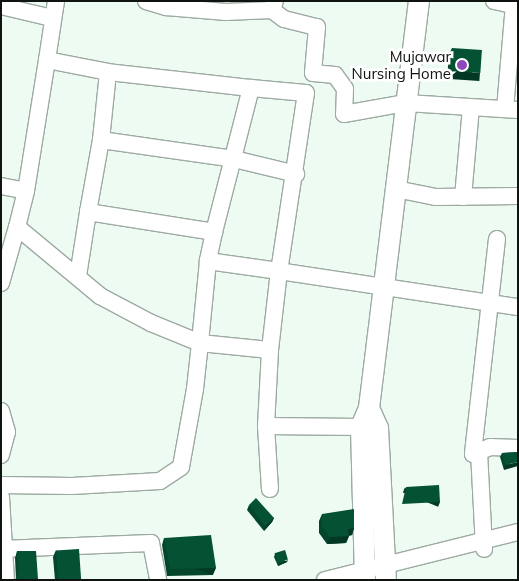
<!DOCTYPE html>
<style>
body{margin:0}
#map{position:relative;width:519px;height:581px;overflow:hidden;background:#edfbf3;font-family:Mulish,sans-serif}
div>[style]{position:absolute}
[style*='--x']{left:calc(var(--x)*1px);top:calc(var(--y)*1px);width:calc(var(--w)*1px);rotate:calc(var(--a)*1deg)}
.roads{filter:drop-shadow(1px 0 #9daaa2) drop-shadow(-1px 0 #9daaa2) drop-shadow(0 1px #9daaa2) drop-shadow(0 -1px #9daaa2)}
.minor>*{height:16px;margin:-8px;padding:0 8px;transform-origin:8px;border-radius:8px;background:#fff}
.major>*{height:20px;margin:-10px;padding:0 10px;transform-origin:10px;border-radius:10px;background:#fff}
.wall>*{inset:0;background:#03462c}
.shaded-wall>*{inset:0;background:#033924;transform-origin:0 0}
.building>*{inset:0;background:#045133;transform-origin:0 0}
.dots>*{width:14px;height:14px;translate:-50% -50%;box-sizing:border-box;border:2px solid #fff;border-radius:50%}
span{translate:-50% -50%;white-space:nowrap;text-align:center;line-height:1.15;-webkit-text-stroke:5px #fff;paint-order:stroke}
.poi-label{font-size:15px;color:#0f1411}
.right{translate:-100% -50%;text-align:right}
.frame{position:absolute;inset:0;border:2px solid #0f1411;pointer-events:none}
</style>
<div id="map">
<div class="roads">
<div class="minor">
<div style="--x:146;--y:1;--w:21;--a:17"></div>
<div style="--x:166;--y:7;--w:60;--a:4.8"></div>
<div style="--x:226;--y:12;--w:46;--a:-2.5"></div>
<div style="--x:272;--y:10;--w:9;--a:-72"></div>
<div style="--x:494;--y:1;--w:25;--a:12"></div>
<div style="--x:1;--y:6;--w:52;--a:13.2"></div>
<div style="--x:272;--y:10;--w:15;--a:37"></div>
<div style="--x:284;--y:19;--w:34;--a:14"></div>
<div style="--x:317;--y:27;--w:46;--a:95"></div>
<div style="--x:313;--y:73;--w:22;--a:5"></div>
<div style="--x:335;--y:75;--w:17;--a:54"></div>
<div style="--x:345;--y:89;--w:25;--a:92"></div>
<div style="--x:344;--y:114;--w:63;--a:-10.1"></div>
<div style="--x:406;--y:103;--w:112;--a:3.6"></div>
<div style="--x:47;--y:60;--w:60;--a:-81.3"></div>
<div style="--x:505;--y:109;--w:104;--a:-85.1"></div>
<div style="--x:101;--y:140;--w:68;--a:-84.1"></div>
<div style="--x:108;--y:72;--w:144;--a:6.4"></div>
<div style="--x:1;--y:186;--w:25;--a:11"></div>
<div style="--x:26;--y:191;--w:37;--a:104"></div>
<div style="--x:396;--y:189;--w:41;--a:11.3"></div>
<div style="--x:436;--y:197;--w:82;--a:-0.7"></div>
<div style="--x:26;--y:191;--w:133;--a:-80.9"></div>
<div style="--x:47;--y:60;--w:62;--a:11.1"></div>
<div style="--x:463;--y:197;--w:90;--a:-84.9"></div>
<div style="--x:88;--y:212;--w:73;--a:-79.8"></div>
<div style="--x:101;--y:140;--w:134;--a:8.1"></div>
<div style="--x:234;--y:159;--w:64;--a:13.6"></div>
<div style="--x:214;--y:232;--w:149;--a:-75.6"></div>
<div style="--x:251;--y:88;--w:55;--a:5.2"></div>
<div style="--x:306;--y:93;--w:180;--a:98.6"></div>
<div style="--x:279;--y:271;--w:242;--a:8.6"></div>
<div style="--x:497;--y:239;--w:216;--a:96.4"></div>
<div style="--x:473;--y:454;--w:18;--a:-22"></div>
<div style="--x:490;--y:447;--w:28;--a:2"></div>
<div style="--x:78;--y:276;--w:65;--a:-81.1"></div>
<div style="--x:88;--y:212;--w:128;--a:9"></div>
<div style="--x:214;--y:232;--w:30;--a:102"></div>
<div style="--x:1;--y:283;--w:58;--a:-74.1"></div>
<div style="--x:17;--y:227;--w:108;--a:39.7"></div>
<div style="--x:100;--y:296;--w:58;--a:27.9"></div>
<div style="--x:151;--y:323;--w:53;--a:22.2"></div>
<div style="--x:200;--y:343;--w:46;--a:96.2"></div>
<div style="--x:195;--y:389;--w:79;--a:100.2"></div>
<div style="--x:181;--y:467;--w:25;--a:146"></div>
<div style="--x:160;--y:481;--w:88;--a:176.7"></div>
<div style="--x:72;--y:486;--w:71;--a:-179.2"></div>
<div style="--x:270;--y:350;--w:80;--a:-83.5"></div>
<div style="--x:279;--y:271;--w:72;--a:-172"></div>
<div style="--x:208;--y:261;--w:82;--a:95.6"></div>
<div style="--x:200;--y:343;--w:70;--a:5.7"></div>
<div style="--x:270;--y:350;--w:76;--a:93"></div>
<div style="--x:266;--y:426;--w:95;--a:0.6"></div>
<div style="--x:1;--y:411;--w:22;--a:74"></div>
<div style="--x:7;--y:432;--w:24;--a:105"></div>
<div style="--x:266;--y:426;--w:63;--a:86.4"></div>
<div style="--x:479;--y:452;--w:97;--a:87"></div>
<div style="--x:1;--y:497;--w:83;--a:86.6"></div>
<div style="--x:1;--y:549;--w:150;--a:-2.3"></div>
<div style="--x:151;--y:543;--w:38;--a:79"></div>
<div style="--x:325;--y:580;--w:199;--a:-14"></div>
</div>
<div class="major">
<div style="--x:369;--y:408;--w:22;--a:66"></div>
<div style="--x:378;--y:428;--w:152;--a:87"></div>
<div style="--x:365;--y:580;--w:153;--a:-91.5"></div>
<div style="--x:361;--y:427;--w:21;--a:-67"></div>
<div style="--x:369;--y:408;--w:410;--a:-83"></div>
</div>
</div>
<div class="wall">
<div style="clip-path:polygon(452px 48px,478px 80px,447px 78px,449px 55px)"></div>
<div style="clip-path:polygon(518px 452px,504px 470px,500px 457px,502px 453px)"></div>
<div style="clip-path:polygon(249px 505px,274px 518px,272px 522px,264px 531px,247px 510px)"></div>
<div style="clip-path:polygon(322px 514px,354px 528px,352px 535px,349px 536px,346px 543px,327px 544px,319px 533px,319px 521px)"></div>
<div style="clip-path:polygon(164px 538px,213px 575px,167px 576px,162px 545px)"></div>
<div style="clip-path:polygon(56px 550px,81px 580px,55px 580px,53px 557px)"></div>
<div style="clip-path:polygon(17px 551px,38px 580px,16px 579px,15px 558px)"></div>
<div style="clip-path:polygon(275px 554px,287px 562px,278px 566px,274px 557px)"></div>
</div>
<div class="shaded-wall">
<div style="left:450px;top:71px;width:30px;height:8px;rotate:4deg"></div>
<div style="clip-path:polygon(518px 462px,518px 466px,504px 470px,505px 465px)"></div>
<div style="left:440px;top:502px;width:5px;height:38px;rotate:112deg"></div>
<div style="clip-path:polygon(274px 518px,272px 522px,264px 531px,265px 526px)"></div>
<div style="clip-path:polygon(354px 528px,352px 535px,345px 536px,348px 529px)"></div>
<div style="clip-path:polygon(349px 536px,346px 543px,327px 544px,330px 537px)"></div>
<div style="clip-path:polygon(288px 560px,287px 562px,278px 566px,279px 564px)"></div>
<div style="left:216px;top:568px;width:8px;height:46px;rotate:113deg"></div>
</div>
<div class="building">
<div style="left:452px;top:48px;width:30px;height:23px;rotate:4deg"></div>
<div style="clip-path:polygon(518px 452px,518px 462px,505px 465px,502px 453px)"></div>
<div style="clip-path:polygon(439px 485px,440px 502px,402px 504px,406px 487px)"></div>
<div style="clip-path:polygon(256px 498px,274px 518px,265px 526px,249px 505px)"></div>
<div style="clip-path:polygon(354px 509px,354px 528px,348px 529px,349px 536px,330px 537px,322px 526px,322px 514px)"></div>
<div style="clip-path:polygon(211px 535px,216px 568px,170px 569px,164px 538px)"></div>
<div style="left:79px;top:549px;width:31px;height:23px;rotate:86deg"></div>
<div style="left:285px;top:550px;width:10px;height:11px;rotate:73deg"></div>
<div style="clip-path:polygon(17px 551px,36px 551px,38px 579px,15px 580px,19px 572px)"></div>
</div>
<div class="dots">
<div style="left:462px;top:65px;background:#8f48bb"></div>
</div>
<div class="poi-label">
<span class="right" style="left:451px;top:65px">Mujawar<br>Nursing Home</span>
</div>
<div class="frame"></div>
</div>
